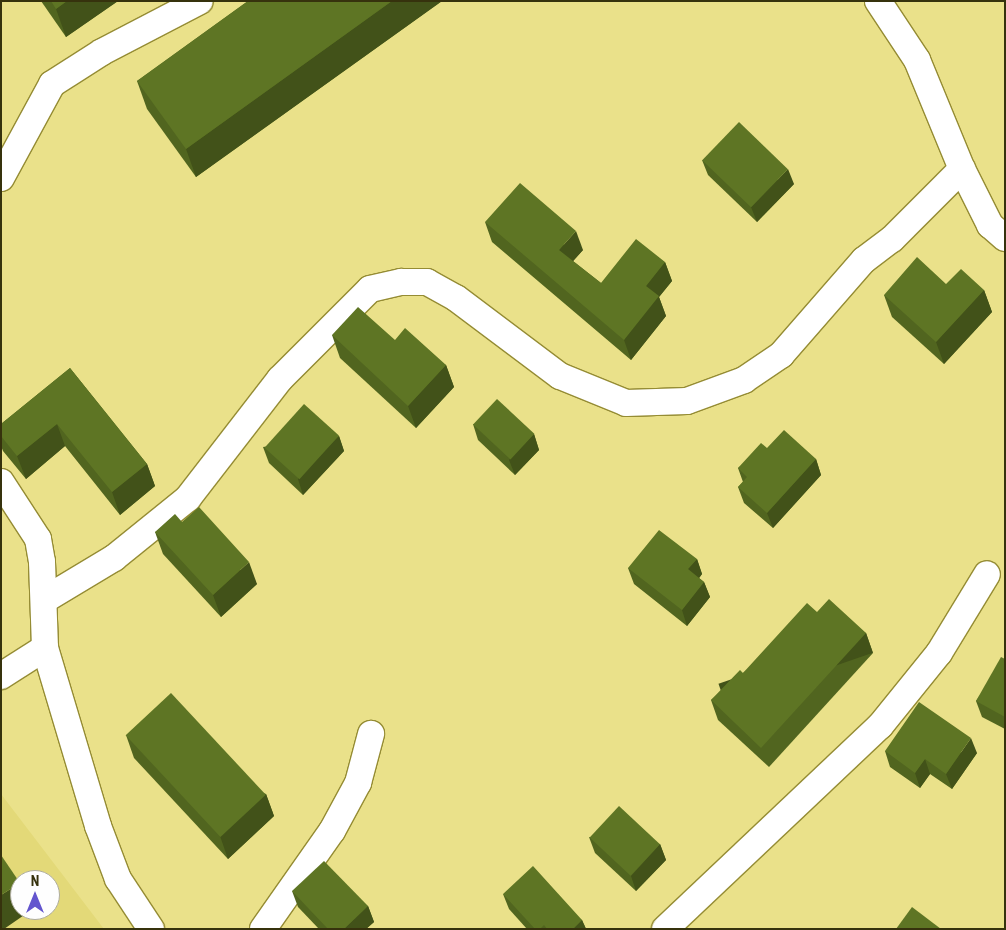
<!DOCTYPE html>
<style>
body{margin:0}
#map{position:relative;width:1006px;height:930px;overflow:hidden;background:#eae18a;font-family:"Roboto Condensed",sans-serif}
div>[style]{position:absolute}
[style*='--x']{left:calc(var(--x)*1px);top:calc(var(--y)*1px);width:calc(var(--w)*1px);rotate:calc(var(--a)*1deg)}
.built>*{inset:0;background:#e3d978}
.roads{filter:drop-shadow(1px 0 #958c34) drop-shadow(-1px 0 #958c34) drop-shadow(0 1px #958c34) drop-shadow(0 -1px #958c34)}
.street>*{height:26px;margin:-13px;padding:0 13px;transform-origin:13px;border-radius:13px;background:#fff}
.wall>*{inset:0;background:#51651f}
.shaded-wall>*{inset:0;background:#425219;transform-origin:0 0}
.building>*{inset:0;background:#5e7524;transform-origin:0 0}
span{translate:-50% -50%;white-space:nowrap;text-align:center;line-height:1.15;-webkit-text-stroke:5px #fefefe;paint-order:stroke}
.frame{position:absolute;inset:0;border:2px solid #36320d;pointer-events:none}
.north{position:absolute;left:10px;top:870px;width:50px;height:50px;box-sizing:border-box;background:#fefefe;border:1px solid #aeac9e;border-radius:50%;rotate:0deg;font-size:14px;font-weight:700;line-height:20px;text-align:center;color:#36320d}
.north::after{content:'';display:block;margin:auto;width:18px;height:22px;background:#6355ce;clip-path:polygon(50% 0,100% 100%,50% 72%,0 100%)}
</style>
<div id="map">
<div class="built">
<div style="clip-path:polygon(evenodd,1px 794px,104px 929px,1px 929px,1px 794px,20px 880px,50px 880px,50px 910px,20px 910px,20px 880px)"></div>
</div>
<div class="roads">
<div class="street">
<div style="--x:878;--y:1;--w:71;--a:56.5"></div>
<div style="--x:917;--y:60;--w:118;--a:67.6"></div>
<div style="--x:962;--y:169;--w:63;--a:63.4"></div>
<div style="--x:990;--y:225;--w:20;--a:41"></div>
<div style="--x:1;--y:178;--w:107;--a:-61.5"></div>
<div style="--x:52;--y:84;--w:59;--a:-32.6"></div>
<div style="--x:102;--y:52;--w:110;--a:-27.5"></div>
<div style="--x:1;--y:482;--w:68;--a:57"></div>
<div style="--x:38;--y:539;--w:23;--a:80"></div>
<div style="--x:42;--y:562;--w:86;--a:88"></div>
<div style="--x:45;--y:648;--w:186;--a:73.4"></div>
<div style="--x:98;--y:826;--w:57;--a:69.3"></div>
<div style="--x:118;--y:879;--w:60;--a:56.6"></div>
<div style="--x:44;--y:600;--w:82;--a:-31"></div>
<div style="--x:114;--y:558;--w:95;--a:-39"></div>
<div style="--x:188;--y:498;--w:150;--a:-52.3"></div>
<div style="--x:280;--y:379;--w:127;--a:-45"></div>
<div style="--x:370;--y:289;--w:32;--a:-13"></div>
<div style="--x:401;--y:282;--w:26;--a:0"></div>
<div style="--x:427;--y:282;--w:33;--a:29"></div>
<div style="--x:456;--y:298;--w:130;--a:36.9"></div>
<div style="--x:560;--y:376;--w:71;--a:22.2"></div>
<div style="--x:626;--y:403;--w:61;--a:-1.9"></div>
<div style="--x:687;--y:401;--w:61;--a:-20.2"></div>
<div style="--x:744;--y:380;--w:45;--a:-34"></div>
<div style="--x:781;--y:355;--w:126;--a:-48.9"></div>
<div style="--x:864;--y:260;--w:35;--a:-37"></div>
<div style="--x:892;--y:239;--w:99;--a:-45"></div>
<div style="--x:1;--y:676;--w:52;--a:-32.5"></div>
<div style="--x:263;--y:929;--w:120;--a:-54.9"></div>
<div style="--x:332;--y:831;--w:55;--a:-61.6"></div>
<div style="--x:358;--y:783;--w:51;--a:-75.1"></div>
<div style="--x:665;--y:929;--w:296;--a:-43.4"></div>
<div style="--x:880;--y:726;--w:94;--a:-51.1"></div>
<div style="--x:939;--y:653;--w:92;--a:-58.7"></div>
</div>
</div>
<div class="wall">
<div style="clip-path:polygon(41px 1px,118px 1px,66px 37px)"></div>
<div style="clip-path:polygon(248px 1px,442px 1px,196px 177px,147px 109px,137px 81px)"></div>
<div style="clip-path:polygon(702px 160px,794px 184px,757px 222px,708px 175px)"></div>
<div style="clip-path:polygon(485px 222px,583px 250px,573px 261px,601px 283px,665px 262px,672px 281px,659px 297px,666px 316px,631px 360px,492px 242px)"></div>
<div style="clip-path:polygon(984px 290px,992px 312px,944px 364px,892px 317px,884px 295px)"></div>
<div style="clip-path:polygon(332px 335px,395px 340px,446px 365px,454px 387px,416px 428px,340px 358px)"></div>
<div style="clip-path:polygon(70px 368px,147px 464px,155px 486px,120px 515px,65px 446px,26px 479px,3px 451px,1px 446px,1px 424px)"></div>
<div style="clip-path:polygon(473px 424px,534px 434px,539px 450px,515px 475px,478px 440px)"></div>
<div style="clip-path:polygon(339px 436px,344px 451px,303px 495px,269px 463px,263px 447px)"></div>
<div style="clip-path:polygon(767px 448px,816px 459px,821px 475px,773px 528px,744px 503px,738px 487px,743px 482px,738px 468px)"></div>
<div style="clip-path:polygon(182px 522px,257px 584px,221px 617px,163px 554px,155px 532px)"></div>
<div style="clip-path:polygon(697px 559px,702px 574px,699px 578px,704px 582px,710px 597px,687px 626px,634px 584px,628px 568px)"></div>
<div style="clip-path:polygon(817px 612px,866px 633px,873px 653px,769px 767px,718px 720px,711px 700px,743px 673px)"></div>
<div style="clip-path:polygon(1005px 659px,1005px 729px,982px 717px,976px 701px)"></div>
<div style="clip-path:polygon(126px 735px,266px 794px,274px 816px,228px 859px,134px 758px)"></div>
<div style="clip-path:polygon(885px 751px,977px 753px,952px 789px,930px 774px,920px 788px,890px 767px)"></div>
<div style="clip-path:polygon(589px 837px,660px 844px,666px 860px,636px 891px,595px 853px)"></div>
<div style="clip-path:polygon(292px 891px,368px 906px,374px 922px,366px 929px,319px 929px,298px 907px)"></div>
<div style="clip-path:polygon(503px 894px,582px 920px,586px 929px,527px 929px,509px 909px)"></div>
</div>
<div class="shaded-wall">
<div style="clip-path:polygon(67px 1px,118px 1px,66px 37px,56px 9px)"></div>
<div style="clip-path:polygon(392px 1px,442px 1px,196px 177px,186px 149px)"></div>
<div style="clip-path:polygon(788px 169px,794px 184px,757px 222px,751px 207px)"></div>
<div style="clip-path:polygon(576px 231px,583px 250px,566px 269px,559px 250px)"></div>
<div style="clip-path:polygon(665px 262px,672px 281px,659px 297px,666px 316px,631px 360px,624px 340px,646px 286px)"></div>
<div style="clip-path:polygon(984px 290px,992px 312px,944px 364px,936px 342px)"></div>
<div style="clip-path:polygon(446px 365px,454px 387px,416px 428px,408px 406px)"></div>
<div style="clip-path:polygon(57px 424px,65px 446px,26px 479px,17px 456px)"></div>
<div style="clip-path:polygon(534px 434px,539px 450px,515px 475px,509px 460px)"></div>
<div style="clip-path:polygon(339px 436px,344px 451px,303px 495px,298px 479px)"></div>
<div style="clip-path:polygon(816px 459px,821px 475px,773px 528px,767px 513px)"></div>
<div style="clip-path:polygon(147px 464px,155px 486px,120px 515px,112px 492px)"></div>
<div style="clip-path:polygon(697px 559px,702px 574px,694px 585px,688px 569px)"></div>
<div style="clip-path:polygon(249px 562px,257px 584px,221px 617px,213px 595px)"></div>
<div style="clip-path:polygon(704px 582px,710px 597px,687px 626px,682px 610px)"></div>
<div style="left:866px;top:633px;width:21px;height:156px;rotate:71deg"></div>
<div style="clip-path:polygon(971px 738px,977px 753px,952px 789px,946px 774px)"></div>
<div style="clip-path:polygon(925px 759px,930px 774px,920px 788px,915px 773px)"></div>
<div style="clip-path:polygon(266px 794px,274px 816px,228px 859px,220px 836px)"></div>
<div style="clip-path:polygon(660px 844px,666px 860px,636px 891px,631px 876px)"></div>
<div style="clip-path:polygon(20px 883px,20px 910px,30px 910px,30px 911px,4px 929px,1px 929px,1px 895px)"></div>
<div style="clip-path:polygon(368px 906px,374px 922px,366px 929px,344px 929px)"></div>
<div style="clip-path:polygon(582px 920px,586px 929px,573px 929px)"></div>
</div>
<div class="building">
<div style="clip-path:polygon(51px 1px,67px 1px,56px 9px)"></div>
<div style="clip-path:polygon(248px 1px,392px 1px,186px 149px,137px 81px)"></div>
<div style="left:739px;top:122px;width:68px;height:53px;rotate:44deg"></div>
<div style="clip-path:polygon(520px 183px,576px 231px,559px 250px,601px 283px,636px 239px,665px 262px,646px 286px,659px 296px,624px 340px,485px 222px)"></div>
<div style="clip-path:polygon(917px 257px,946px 284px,961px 269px,984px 290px,936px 342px,884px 295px)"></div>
<div style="clip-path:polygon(358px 307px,395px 340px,405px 328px,446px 365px,408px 406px,332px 335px)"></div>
<div style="clip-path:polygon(70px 368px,147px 464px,112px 492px,57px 424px,17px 456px,1px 436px,1px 424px)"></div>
<div style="left:497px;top:399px;width:51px;height:35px;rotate:43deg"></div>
<div style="left:304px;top:404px;width:47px;height:59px;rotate:42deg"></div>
<div style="clip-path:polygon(784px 430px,816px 459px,767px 513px,738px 487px,747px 477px,738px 468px,761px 443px,767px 448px)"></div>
<div style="clip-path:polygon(199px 507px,249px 562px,213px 595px,155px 532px,175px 514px,182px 522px)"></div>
<div style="clip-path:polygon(659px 530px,697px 559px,688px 569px,704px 582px,682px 610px,628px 568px)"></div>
<div style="clip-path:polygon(829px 599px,866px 633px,761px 748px,711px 700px,740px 670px,743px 673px,807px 603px,817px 612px)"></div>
<div style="clip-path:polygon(1001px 657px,1005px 659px,1005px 717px,976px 701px)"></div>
<div style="left:171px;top:693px;width:139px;height:62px;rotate:47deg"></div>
<div style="clip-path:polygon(919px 702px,971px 738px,946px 774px,925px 759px,915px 773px,885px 751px)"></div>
<div style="left:619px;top:806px;width:56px;height:43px;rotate:43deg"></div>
<div style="clip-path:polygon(1px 855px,20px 883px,1px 895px)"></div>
<div style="clip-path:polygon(324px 861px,368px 906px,344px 929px,328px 929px,292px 891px)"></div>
<div style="clip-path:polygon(533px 866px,582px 920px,573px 929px,547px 929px,544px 925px,540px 929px,535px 929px,503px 894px)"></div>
<div style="clip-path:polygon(912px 907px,941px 929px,896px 929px)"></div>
</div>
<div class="frame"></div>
<div class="north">N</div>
</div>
